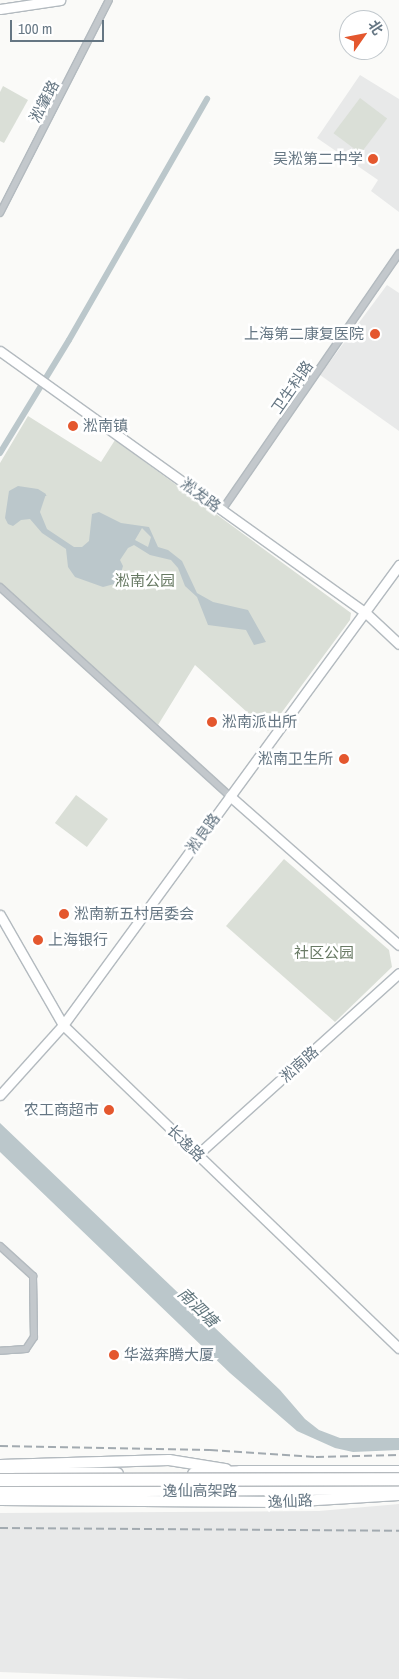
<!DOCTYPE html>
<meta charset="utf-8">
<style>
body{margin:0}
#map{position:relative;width:399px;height:1679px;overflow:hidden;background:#fafaf8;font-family:"Archivo Narrow","Noto Sans SC",sans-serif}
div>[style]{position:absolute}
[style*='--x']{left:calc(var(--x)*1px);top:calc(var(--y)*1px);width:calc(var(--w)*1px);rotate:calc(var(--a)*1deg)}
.built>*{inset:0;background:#e8e9e9}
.green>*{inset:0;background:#dadfd7;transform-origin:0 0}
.water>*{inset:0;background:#bbc7cb}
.canal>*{height:6px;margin:-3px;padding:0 3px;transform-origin:3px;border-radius:3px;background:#bbc7cb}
.roads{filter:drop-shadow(1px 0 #b3babf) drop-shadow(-1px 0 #b3babf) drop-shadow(0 1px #b3babf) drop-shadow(0 -1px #b3babf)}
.street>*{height:6px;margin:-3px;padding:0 3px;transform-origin:3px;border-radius:3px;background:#c3c8cc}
.secondary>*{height:9px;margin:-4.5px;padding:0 4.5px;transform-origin:4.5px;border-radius:4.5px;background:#fff}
.primary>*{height:10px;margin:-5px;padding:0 5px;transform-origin:5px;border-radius:5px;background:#fff}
.highway>*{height:12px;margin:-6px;padding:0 6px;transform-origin:6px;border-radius:6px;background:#fff}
.rail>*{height:2px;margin-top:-1px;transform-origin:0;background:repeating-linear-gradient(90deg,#a2aab0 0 8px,transparent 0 12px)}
.bridges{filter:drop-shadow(1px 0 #b4b9bd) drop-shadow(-1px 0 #b4b9bd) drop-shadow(0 1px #b4b9bd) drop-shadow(0 -1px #b4b9bd)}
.highway-bridge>*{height:12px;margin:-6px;padding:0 6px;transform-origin:6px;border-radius:6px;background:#fff}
.dots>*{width:14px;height:14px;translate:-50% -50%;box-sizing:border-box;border:2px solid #fff;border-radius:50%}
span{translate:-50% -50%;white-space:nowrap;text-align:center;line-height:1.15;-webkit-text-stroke:5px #fff;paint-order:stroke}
.street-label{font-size:15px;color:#657683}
.poi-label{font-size:15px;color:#657683}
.right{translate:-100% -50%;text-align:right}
.left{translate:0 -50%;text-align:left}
.park-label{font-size:15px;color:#687a64}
.water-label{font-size:16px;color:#60757c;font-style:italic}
.north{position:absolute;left:339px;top:10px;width:50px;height:50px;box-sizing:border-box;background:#fff;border:1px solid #c1c8cd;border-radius:50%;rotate:57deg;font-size:14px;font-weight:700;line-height:20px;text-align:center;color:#657683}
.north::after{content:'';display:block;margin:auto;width:18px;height:22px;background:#e4572e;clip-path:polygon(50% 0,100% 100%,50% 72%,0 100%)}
.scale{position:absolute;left:10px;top:20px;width:94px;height:22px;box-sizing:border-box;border:2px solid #657683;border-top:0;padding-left:6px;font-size:15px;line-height:18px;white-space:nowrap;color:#657683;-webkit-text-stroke:4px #fff;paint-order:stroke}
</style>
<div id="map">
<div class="built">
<div style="clip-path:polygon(360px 75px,399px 99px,399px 212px,371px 191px,378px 180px,317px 138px)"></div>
<div style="clip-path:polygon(387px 285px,399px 293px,399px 431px,320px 375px)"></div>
<div style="clip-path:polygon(399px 1504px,399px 1679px,189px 1679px,0 1672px,0 1513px,319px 1511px)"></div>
</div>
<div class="green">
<div style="clip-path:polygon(3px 86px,28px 100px,4px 143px,0 141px,0 92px)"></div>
<div style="left:360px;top:98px;width:34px;height:44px;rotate:37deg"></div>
<div style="clip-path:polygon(28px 416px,101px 462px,115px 440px,351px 613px,350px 620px,268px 731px,195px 665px,158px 725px,0 583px,0 463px)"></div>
<div style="left:76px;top:795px;width:40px;height:35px;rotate:37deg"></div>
<div style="clip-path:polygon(284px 859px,389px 950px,392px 967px,335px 1022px,226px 926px)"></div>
</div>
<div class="water">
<div style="clip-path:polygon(evenodd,18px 486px,38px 489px,46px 494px,40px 512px,47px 529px,74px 547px,82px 547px,89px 541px,92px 514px,99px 512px,121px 523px,149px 527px,158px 547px,168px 550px,182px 561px,197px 593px,213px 602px,248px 610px,266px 642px,254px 645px,246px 630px,208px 625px,197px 597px,185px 586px,178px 568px,171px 560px,150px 555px,134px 545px,128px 548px,120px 560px,123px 566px,118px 583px,103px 587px,75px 577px,68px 567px,66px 549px,42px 533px,30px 519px,21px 520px,13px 526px,8px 524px,5px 518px,9px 491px,18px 486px,142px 528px,151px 537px,148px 547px,135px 540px,142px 528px)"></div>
<div style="clip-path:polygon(0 1123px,280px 1390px,305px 1419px,319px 1430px,340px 1438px,399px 1438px,399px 1450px,353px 1452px,335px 1448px,297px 1431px,230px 1373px,0 1152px)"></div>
</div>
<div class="canal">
<div style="--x:0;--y:453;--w:132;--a:-58.6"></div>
<div style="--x:69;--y:340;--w:278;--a:-60.2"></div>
</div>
<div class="roads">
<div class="street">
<div style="--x:0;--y:213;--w:239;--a:-62.9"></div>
<div style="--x:222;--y:510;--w:312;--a:-55.4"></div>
<div style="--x:0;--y:587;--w:311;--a:42.3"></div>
<div style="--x:0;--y:1246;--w:45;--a:42.3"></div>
<div style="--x:33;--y:1276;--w:61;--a:89.1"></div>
<div style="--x:34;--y:1337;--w:14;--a:124"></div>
<div style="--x:26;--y:1349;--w:26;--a:176"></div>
</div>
<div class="secondary">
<div style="--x:0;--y:9;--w:61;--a:-8.5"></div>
<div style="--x:0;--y:351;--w:450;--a:35.6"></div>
<div style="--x:366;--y:613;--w:45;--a:43.2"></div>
<div style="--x:230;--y:796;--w:225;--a:41.4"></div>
<div style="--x:0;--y:915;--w:127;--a:60.2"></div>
<div style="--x:63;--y:1025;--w:466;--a:43.9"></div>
<div style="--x:0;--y:1095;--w:94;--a:-48"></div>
<div style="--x:63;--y:1025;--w:570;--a:-53.85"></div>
<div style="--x:198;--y:1154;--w:270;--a:-42"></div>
</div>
<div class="primary">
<div style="--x:0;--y:1465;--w:169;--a:-1.7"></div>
<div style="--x:169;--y:1460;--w:58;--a:9"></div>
<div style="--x:240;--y:1471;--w:159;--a:0"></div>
<div style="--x:0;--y:1500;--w:284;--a:0.4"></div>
<div style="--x:284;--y:1502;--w:115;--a:-3.5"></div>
</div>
<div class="highway">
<div style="--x:0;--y:1473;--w:117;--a:0.5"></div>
<div style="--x:194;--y:1474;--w:53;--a:-2.2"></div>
<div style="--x:0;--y:1491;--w:399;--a:-0.4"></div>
</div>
</div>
<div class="rail">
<div style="--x:0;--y:1446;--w:210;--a:1.1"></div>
<div style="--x:210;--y:1450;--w:106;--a:3.8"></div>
<div style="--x:316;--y:1457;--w:83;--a:-1.4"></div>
<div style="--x:0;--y:1528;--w:399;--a:0.4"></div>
</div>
<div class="bridges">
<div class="highway-bridge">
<div style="--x:0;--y:1480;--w:399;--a:-0.1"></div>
</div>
</div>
<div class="dots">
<div style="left:373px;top:159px;background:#e4572e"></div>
<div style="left:375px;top:334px;background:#e4572e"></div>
<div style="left:73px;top:426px;background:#e4572e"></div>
<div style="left:212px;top:722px;background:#e4572e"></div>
<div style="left:344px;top:759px;background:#e4572e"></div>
<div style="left:64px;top:914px;background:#e4572e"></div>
<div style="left:38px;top:940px;background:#e4572e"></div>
<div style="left:109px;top:1110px;background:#e4572e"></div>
<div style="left:114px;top:1355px;background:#e4572e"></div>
</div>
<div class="street-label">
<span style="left:44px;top:101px;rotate:-62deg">淞肇路</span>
<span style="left:292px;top:387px;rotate:-55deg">卫生科路</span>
<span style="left:201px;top:495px;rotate:36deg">淞发路</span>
<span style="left:203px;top:833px;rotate:-54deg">淞良路</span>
<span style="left:299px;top:1064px;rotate:-42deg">淞南路</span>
<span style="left:186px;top:1143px;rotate:44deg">长逸路</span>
<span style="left:200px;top:1491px">逸仙高架路</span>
<span style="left:290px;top:1501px;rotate:-2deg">逸仙路</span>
</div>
<div class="poi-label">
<span class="right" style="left:363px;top:159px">吴淞第二中学</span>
<span class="right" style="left:364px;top:334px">上海第二康复医院</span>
<span class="left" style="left:83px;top:426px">淞南镇</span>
<span class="left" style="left:222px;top:722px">淞南派出所</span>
<span class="right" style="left:333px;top:759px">淞南卫生所</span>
<span class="left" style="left:74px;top:914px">淞南新五村居委会</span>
<span class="left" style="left:48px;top:940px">上海银行</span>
<span class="right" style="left:99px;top:1110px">农工商超市</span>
<span class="left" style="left:124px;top:1355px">华滋奔腾大厦</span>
</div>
<div class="park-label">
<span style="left:145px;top:581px">淞南公园</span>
<span style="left:324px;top:953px">社区公园</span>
</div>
<div class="water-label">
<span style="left:198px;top:1307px;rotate:44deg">南泗塘</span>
</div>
<div class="north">北</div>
<div class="scale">100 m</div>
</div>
